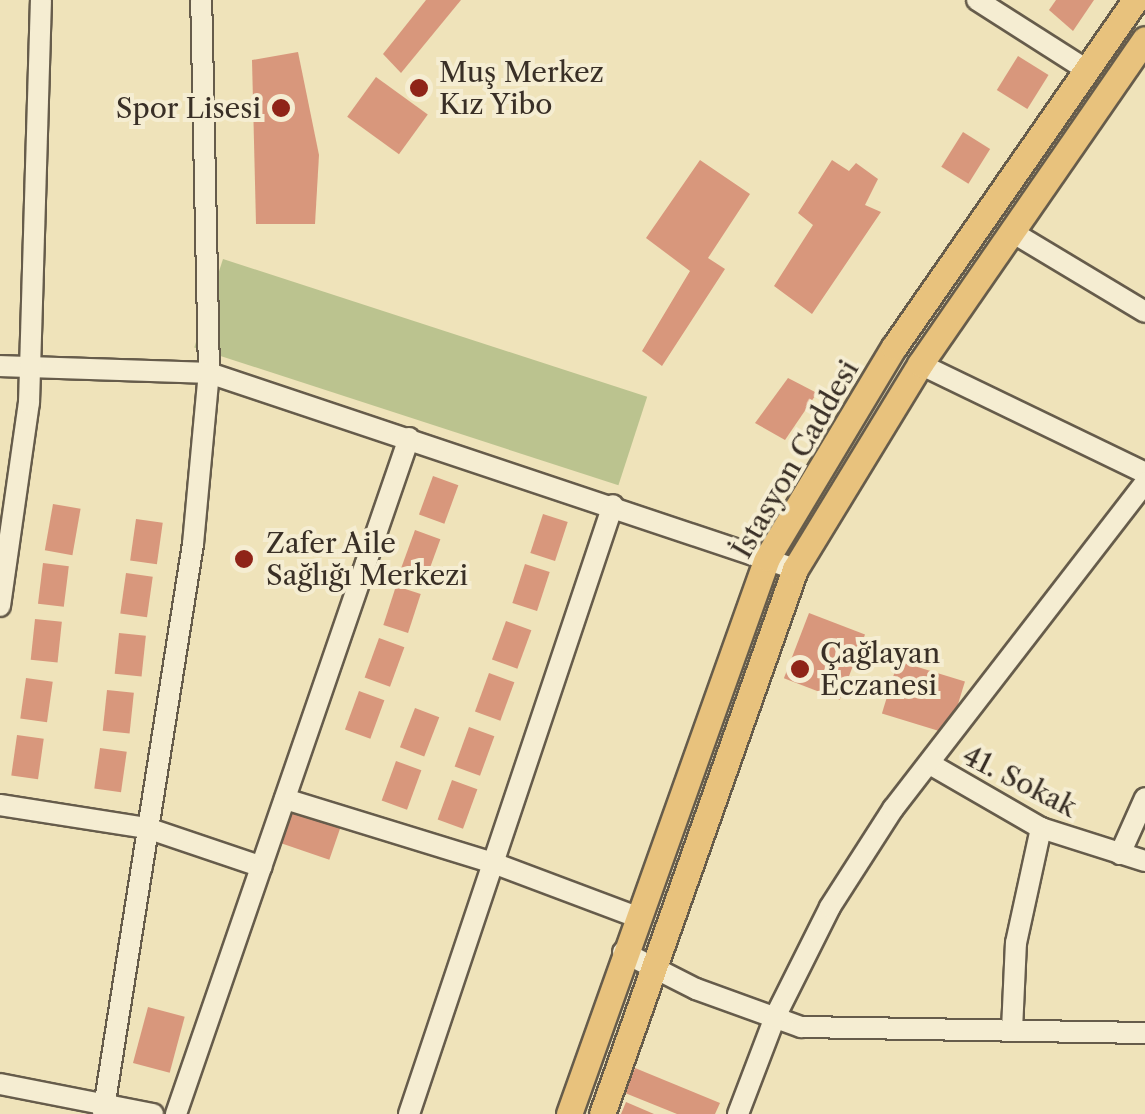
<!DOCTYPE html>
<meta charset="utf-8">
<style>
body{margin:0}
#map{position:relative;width:1145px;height:1114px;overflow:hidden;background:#efe3ba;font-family:"Libre Caslon Text",serif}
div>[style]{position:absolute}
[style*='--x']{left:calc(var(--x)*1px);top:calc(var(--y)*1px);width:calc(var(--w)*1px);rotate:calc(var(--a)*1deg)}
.green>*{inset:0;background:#bbc38f;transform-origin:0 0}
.building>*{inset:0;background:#d8977c;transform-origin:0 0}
.roads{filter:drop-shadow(2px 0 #665c4b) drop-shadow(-2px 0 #665c4b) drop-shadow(0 2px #665c4b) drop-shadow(0 -2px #665c4b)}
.minor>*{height:20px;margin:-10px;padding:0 10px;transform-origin:10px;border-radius:10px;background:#f5edd2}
.major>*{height:25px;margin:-12.5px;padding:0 12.5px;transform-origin:12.5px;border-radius:12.5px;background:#e8c27d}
.dots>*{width:28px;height:28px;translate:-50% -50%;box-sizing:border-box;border:5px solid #f5edd2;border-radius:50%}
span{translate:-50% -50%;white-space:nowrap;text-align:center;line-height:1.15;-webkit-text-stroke:8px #f5edd2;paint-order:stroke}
.poi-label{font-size:28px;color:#392f26}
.left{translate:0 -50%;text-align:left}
.right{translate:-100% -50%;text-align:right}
.street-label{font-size:28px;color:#392f26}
</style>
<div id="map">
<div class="green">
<div style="left:223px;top:259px;width:446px;height:93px;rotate:18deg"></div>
</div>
<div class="building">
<div style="clip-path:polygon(426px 0,461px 0,401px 73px,383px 54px)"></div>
<div style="clip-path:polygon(1056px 0,1094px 0,1073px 31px,1049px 10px)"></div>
<div style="clip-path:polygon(298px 52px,319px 155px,315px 224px,256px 224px,252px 60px)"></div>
<div style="left:1018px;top:56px;width:36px;height:40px;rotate:32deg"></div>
<div style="left:376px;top:77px;width:64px;height:49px;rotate:36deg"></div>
<div style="left:963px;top:132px;width:32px;height:41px;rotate:32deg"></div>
<div style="clip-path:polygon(700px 160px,750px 194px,708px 258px,725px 269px,662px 366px,642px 351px,690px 271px,646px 238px)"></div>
<div style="clip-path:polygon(832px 160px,849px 171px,856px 163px,878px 179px,865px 205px,881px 212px,812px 314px,774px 286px,813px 225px,798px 213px)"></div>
<div style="clip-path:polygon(788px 378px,817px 393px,785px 440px,755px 423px)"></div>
<div style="left:433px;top:476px;width:27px;height:41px;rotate:20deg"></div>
<div style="left:53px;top:504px;width:28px;height:47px;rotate:10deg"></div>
<div style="left:543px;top:514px;width:26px;height:41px;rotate:18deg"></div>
<div style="left:136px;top:519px;width:27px;height:42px;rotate:8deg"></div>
<div style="left:415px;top:530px;width:27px;height:42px;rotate:20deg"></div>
<div style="left:43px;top:563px;width:26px;height:41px;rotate:7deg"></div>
<div style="left:525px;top:564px;width:26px;height:41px;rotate:18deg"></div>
<div style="left:126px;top:573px;width:27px;height:41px;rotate:8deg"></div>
<div style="left:396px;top:586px;width:26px;height:41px;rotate:18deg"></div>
<div style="left:809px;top:613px;width:60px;height:70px;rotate:21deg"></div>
<div style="left:35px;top:619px;width:27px;height:41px;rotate:6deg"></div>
<div style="left:506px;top:621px;width:27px;height:41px;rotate:20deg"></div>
<div style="left:119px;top:633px;width:27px;height:41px;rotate:6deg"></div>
<div style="left:379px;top:638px;width:27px;height:42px;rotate:20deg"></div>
<div style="left:898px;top:661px;width:70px;height:55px;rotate:17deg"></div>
<div style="left:489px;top:673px;width:27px;height:41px;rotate:20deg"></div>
<div style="left:26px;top:678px;width:27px;height:41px;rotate:8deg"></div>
<div style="left:107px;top:690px;width:27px;height:41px;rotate:6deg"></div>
<div style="left:359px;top:691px;width:27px;height:41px;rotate:20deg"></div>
<div style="left:415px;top:708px;width:26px;height:42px;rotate:21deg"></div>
<div style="left:469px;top:727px;width:27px;height:42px;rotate:20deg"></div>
<div style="left:17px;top:735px;width:27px;height:41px;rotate:8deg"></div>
<div style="left:100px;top:748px;width:27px;height:41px;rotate:8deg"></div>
<div style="left:396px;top:761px;width:27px;height:42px;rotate:20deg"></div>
<div style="left:452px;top:780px;width:27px;height:42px;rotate:20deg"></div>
<div style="left:289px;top:811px;width:54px;height:33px;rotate:19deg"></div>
<div style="left:148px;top:1007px;width:38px;height:58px;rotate:15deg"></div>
<div style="clip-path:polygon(635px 1068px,720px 1103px,715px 1114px,677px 1114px,625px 1093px)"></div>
<div style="clip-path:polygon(626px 1102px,654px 1114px,621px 1114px)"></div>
</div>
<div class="roads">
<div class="minor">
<div style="--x:977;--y:0;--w:130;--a:32.5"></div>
<div style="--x:1012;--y:232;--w:155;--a:31"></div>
<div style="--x:920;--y:364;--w:250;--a:25.8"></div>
<div style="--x:0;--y:366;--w:209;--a:1.9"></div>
<div style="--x:209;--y:373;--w:373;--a:-91.2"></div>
<div style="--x:0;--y:606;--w:205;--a:-81.9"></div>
<div style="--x:29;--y:403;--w:403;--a:-88.3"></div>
<div style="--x:930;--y:764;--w:128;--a:30"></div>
<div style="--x:1041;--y:828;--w:109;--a:17.6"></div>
<div style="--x:285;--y:799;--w:218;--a:17.1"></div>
<div style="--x:493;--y:863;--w:154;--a:20.6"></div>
<div style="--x:0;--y:805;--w:149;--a:8.9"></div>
<div style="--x:147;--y:828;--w:121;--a:18.7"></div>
<div style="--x:1120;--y:854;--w:61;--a:-65.9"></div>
<div style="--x:623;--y:952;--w:82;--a:26.9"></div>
<div style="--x:696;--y:989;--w:112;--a:19.9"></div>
<div style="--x:801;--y:1027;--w:344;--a:1"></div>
<div style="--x:1012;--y:1030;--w:87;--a:-87.4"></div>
<div style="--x:1016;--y:943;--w:118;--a:-77.7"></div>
<div style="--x:0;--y:1084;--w:156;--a:11.1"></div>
<div style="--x:103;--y:1114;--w:577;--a:-81.03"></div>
<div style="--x:193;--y:544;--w:172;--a:-84.7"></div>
<div style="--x:209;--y:373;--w:618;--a:18.49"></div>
<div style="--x:176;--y:1114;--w:715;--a:-70.98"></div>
<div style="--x:409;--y:1114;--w:642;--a:-71.48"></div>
<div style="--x:738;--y:1114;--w:104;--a:-69.1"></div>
<div style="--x:775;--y:1017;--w:123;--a:-63.4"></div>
<div style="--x:830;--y:907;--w:117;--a:-57.3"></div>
<div style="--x:893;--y:809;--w:412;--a:-52.3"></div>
</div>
<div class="major">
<div style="--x:569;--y:1114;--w:590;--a:-70.4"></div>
<div style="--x:767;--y:558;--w:246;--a:-59"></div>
<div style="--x:894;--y:347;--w:422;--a:-55.2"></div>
<div style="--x:602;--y:1114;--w:578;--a:-70.5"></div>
<div style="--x:795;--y:569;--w:240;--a:-58.6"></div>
<div style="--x:920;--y:364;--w:395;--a:-55.3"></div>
</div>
</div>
<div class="dots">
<div style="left:419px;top:88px;background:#8f2418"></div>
<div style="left:281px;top:108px;background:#8f2418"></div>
<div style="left:244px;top:559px;background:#8f2418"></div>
<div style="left:800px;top:669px;background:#8f2418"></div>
</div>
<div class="poi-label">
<span class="left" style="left:439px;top:88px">Muş Merkez<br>Kız Yibo</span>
<span class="right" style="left:261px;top:108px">Spor Lisesi</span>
<span class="left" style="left:266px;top:559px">Zafer Aile<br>Sağlığı Merkezi</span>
<span class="left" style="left:820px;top:669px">Çağlayan<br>Eczanesi</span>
</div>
<div class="street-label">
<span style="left:795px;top:459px;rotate:-60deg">İstasyon Caddesi</span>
<span style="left:1020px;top:781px;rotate:27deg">41. Sokak</span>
</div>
</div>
